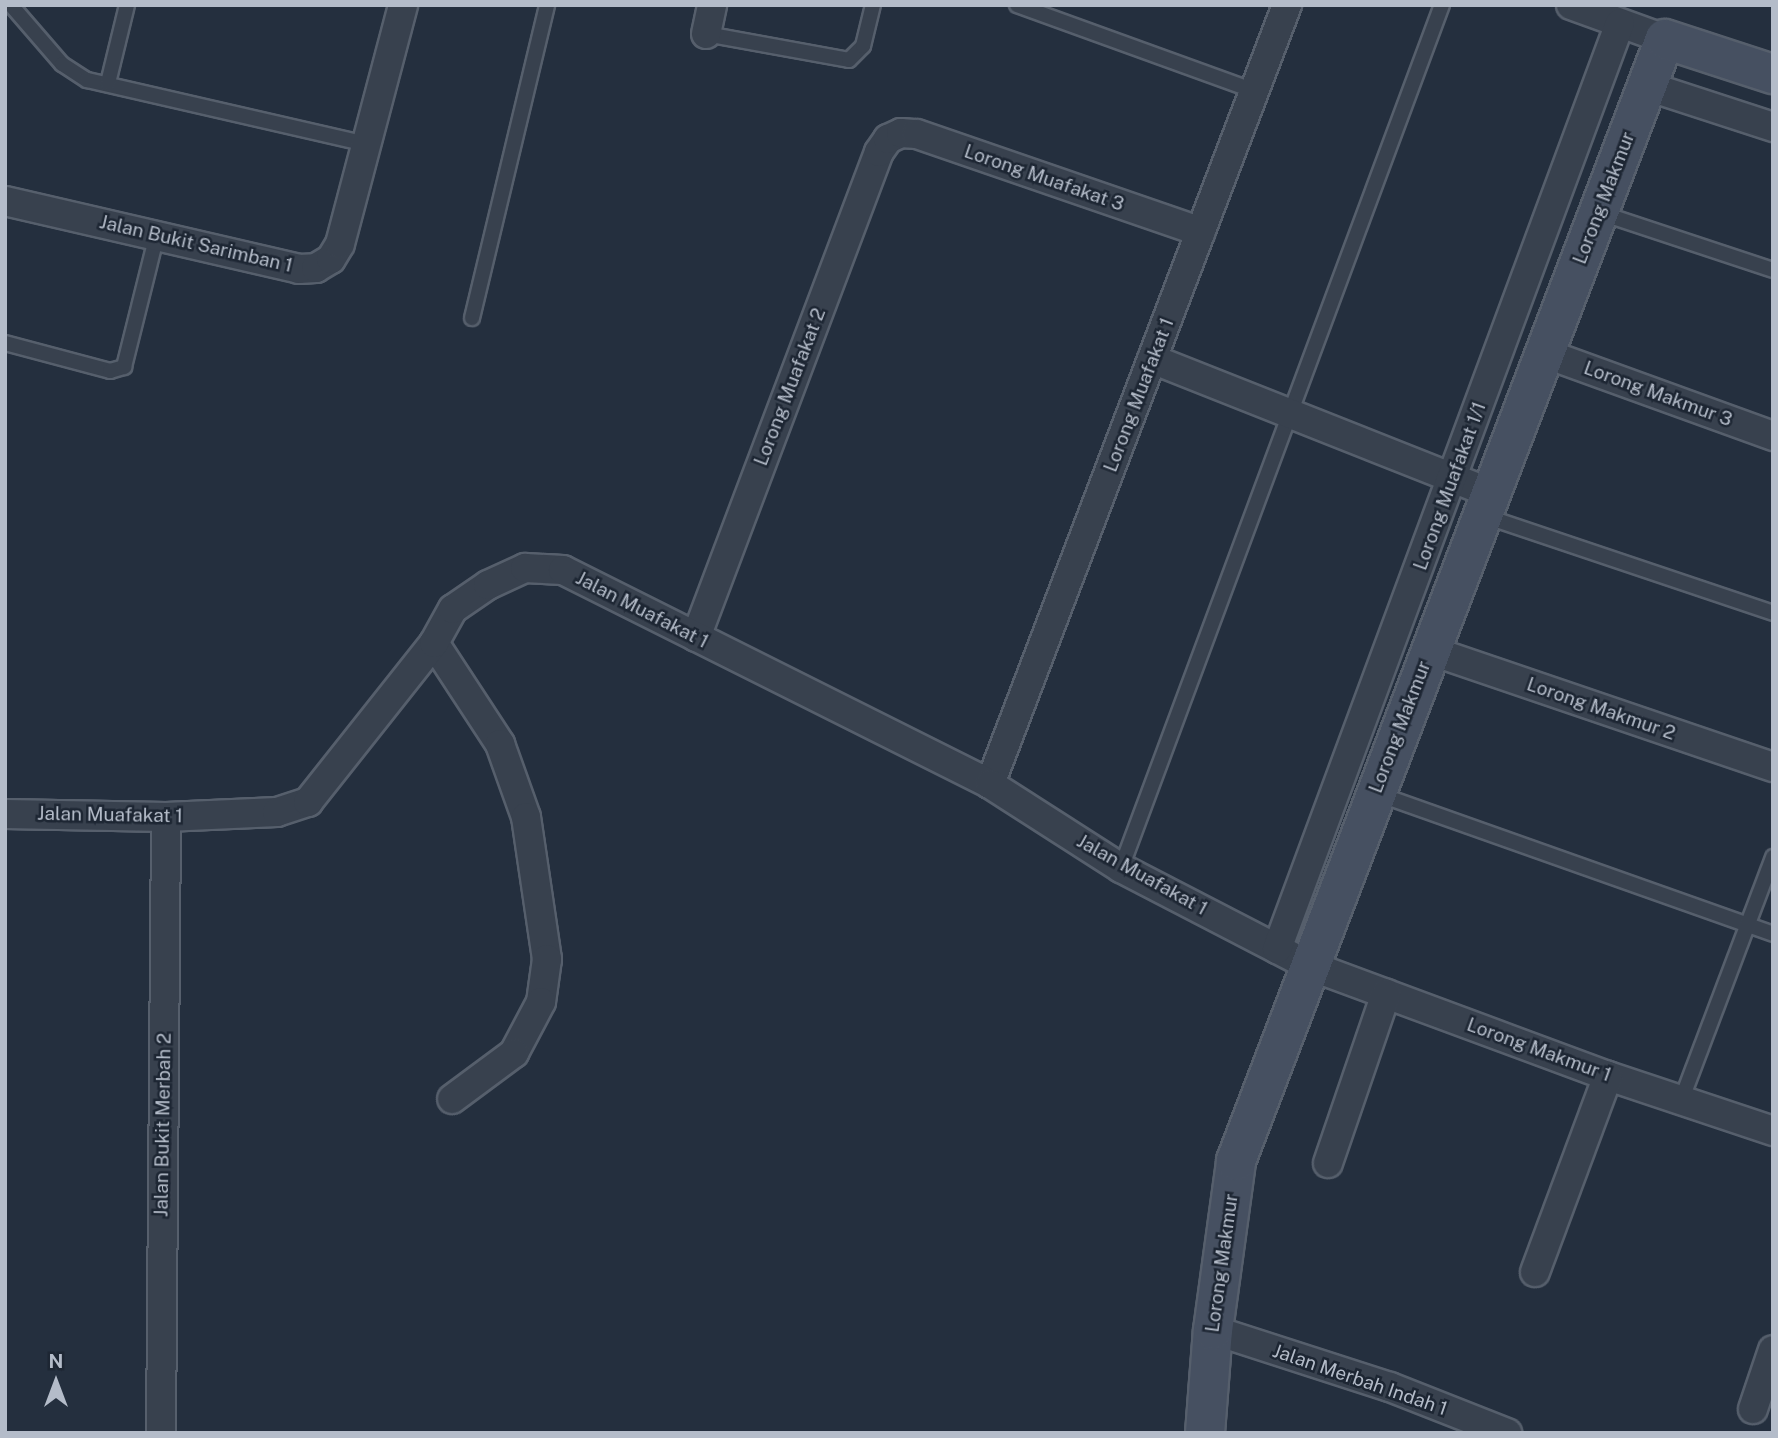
<!DOCTYPE html>
<style>
body{margin:0}
#map{position:relative;width:1778px;height:1438px;overflow:hidden;background:#242f3e;font-family:"Public Sans",sans-serif}
div>[style]{position:absolute}
[style*='--x']{left:calc(var(--x)*1px);top:calc(var(--y)*1px);width:calc(var(--w)*1px);rotate:calc(var(--a)*1deg)}
.roads{filter:drop-shadow(2px 0 #565f6c) drop-shadow(-2px 0 #565f6c) drop-shadow(0 2px #565f6c) drop-shadow(0 -2px #565f6c)}
.lane>*{height:14px;margin:-7px;padding:0 7px;transform-origin:7px;border-radius:7px;background:#38414e}
.street>*{height:28px;margin:-14px;padding:0 14px;transform-origin:14px;border-radius:14px;background:#38414e}
.secondary>*{height:38px;margin:-19px;padding:0 19px;transform-origin:19px;border-radius:19px;background:#465061}
span{translate:-50% -50%;white-space:nowrap;text-align:center;line-height:1.15;-webkit-text-stroke:5px #1d2633;paint-order:stroke}
.street-label{font-size:19px;color:#b4bcc9}
.frame{position:absolute;inset:0;border:7px solid #b4bcc9;pointer-events:none}
.north{position:absolute;left:21px;top:1347px;width:70px;height:70px;-webkit-text-stroke:5px #1d2633;paint-order:stroke;rotate:0deg;font-size:19px;font-weight:700;line-height:28px;text-align:center;color:#b4bcc9}
.north::after{content:'';display:block;margin:auto;width:24px;height:32px;background:#b4bcc9;clip-path:polygon(50% 0,100% 100%,50% 72%,0 100%)}
</style>
<div id="map">
<div class="roads">
<div class="lane">
<div style="--x:11;--y:5;--w:78;--a:49.2"></div>
<div style="--x:62;--y:64;--w:30;--a:33"></div>
<div style="--x:87;--y:80;--w:287;--a:12.9"></div>
<div style="--x:1017;--y:5;--w:252;--a:19.9"></div>
<div style="--x:706;--y:34;--w:145;--a:10.3"></div>
<div style="--x:849;--y:60;--w:20;--a:-45"></div>
<div style="--x:863;--y:46;--w:42;--a:-76.3"></div>
<div style="--x:108;--y:83;--w:80;--a:-76.3"></div>
<div style="--x:1601;--y:213;--w:181;--a:18.3"></div>
<div style="--x:472;--y:318;--w:322;--a:-76.5"></div>
<div style="--x:5;--y:343;--w:109;--a:14.9"></div>
<div style="--x:110;--y:371;--w:15;--a:-16"></div>
<div style="--x:124;--y:367;--w:136;--a:-76"></div>
<div style="--x:1485;--y:516;--w:304;--a:18.6"></div>
<div style="--x:1378;--y:794;--w:419;--a:19.5"></div>
<div style="--x:1121;--y:868;--w:921;--a:-69.6"></div>
<div style="--x:1681;--y:1101;--w:261;--a:-69.3"></div>
</div>
<div class="street">
<div style="--x:1571;--y:5;--w:100;--a:19.9"></div>
<div style="--x:706;--y:34;--w:30;--a:-78"></div>
<div style="--x:1647;--y:86;--w:133;--a:18"></div>
<div style="--x:5;--y:201;--w:302;--a:13"></div>
<div style="--x:299;--y:269;--w:17;--a:-3"></div>
<div style="--x:316;--y:268;--w:17;--a:-31"></div>
<div style="--x:331;--y:259;--w:17;--a:-59"></div>
<div style="--x:340;--y:244;--w:247;--a:-75.2"></div>
<div style="--x:1544;--y:353;--w:244;--a:19.9"></div>
<div style="--x:1152;--y:359;--w:364;--a:21.6"></div>
<div style="--x:696;--y:637;--w:518;--a:-69.33"></div>
<div style="--x:879;--y:152;--w:16;--a:-55"></div>
<div style="--x:888;--y:139;--w:14;--a:-25"></div>
<div style="--x:901;--y:133;--w:16;--a:4"></div>
<div style="--x:917;--y:134;--w:300;--a:19"></div>
<div style="--x:434;--y:643;--w:121;--a:56.8"></div>
<div style="--x:500;--y:744;--w:77;--a:70.4"></div>
<div style="--x:526;--y:817;--w:144;--a:81.6"></div>
<div style="--x:547;--y:959;--w:43;--a:97.9"></div>
<div style="--x:541;--y:1002;--w:58;--a:117.9"></div>
<div style="--x:514;--y:1053;--w:77;--a:143.4"></div>
<div style="--x:1429;--y:650;--w:363;--a:18.8"></div>
<div style="--x:990;--y:784;--w:834;--a:-69.13"></div>
<div style="--x:5;--y:814;--w:161;--a:1.1"></div>
<div style="--x:166;--y:817;--w:111;--a:-2.6"></div>
<div style="--x:277;--y:812;--w:33;--a:-18"></div>
<div style="--x:308;--y:802;--w:203;--a:-51.6"></div>
<div style="--x:434;--y:643;--w:39;--a:-61"></div>
<div style="--x:453;--y:609;--w:42;--a:-34.4"></div>
<div style="--x:488;--y:585;--w:41;--a:-24.7"></div>
<div style="--x:525;--y:568;--w:38;--a:3"></div>
<div style="--x:563;--y:570;--w:478;--a:26.6"></div>
<div style="--x:990;--y:784;--w:156;--a:32.7"></div>
<div style="--x:1121;--y:868;--w:211;--a:27.4"></div>
<div style="--x:1308;--y:965;--w:320;--a:20.3"></div>
<div style="--x:1608;--y:1076;--w:174;--a:18.4"></div>
<div style="--x:1277;--y:949;--w:987;--a:-69.67"></div>
<div style="--x:1328;--y:1163;--w:179;--a:-71.1"></div>
<div style="--x:1535;--y:1272;--w:209;--a:-69.6"></div>
<div style="--x:1213;--y:1330;--w:186;--a:17.9"></div>
<div style="--x:1390;--y:1387;--w:126;--a:21.5"></div>
<div style="--x:1753;--y:1409;--w:62;--a:-71.3"></div>
<div style="--x:161;--y:1433;--w:616;--a:-89.53"></div>
</div>
<div class="secondary">
<div style="--x:1205;--y:1433;--w:103;--a:-85.6"></div>
<div style="--x:1213;--y:1330;--w:171;--a:-82.2"></div>
<div style="--x:1236;--y:1161;--w:1201;--a:-69.08"></div>
<div style="--x:1665;--y:39;--w:114;--a:18"></div>
</div>
</div>
<div class="street-label">
<span style="left:1044px;top:178px;rotate:19deg">Lorong Muafakat 3</span>
<span style="left:1604px;top:198px;rotate:-69deg">Lorong Makmur</span>
<span style="left:196px;top:244px;rotate:13deg">Jalan Bukit Sarimban 1</span>
<span style="left:790px;top:387px;rotate:-69deg">Lorong Muafakat 2</span>
<span style="left:1658px;top:394px;rotate:20deg">Lorong Makmur 3</span>
<span style="left:1139px;top:395px;rotate:-69deg">Lorong Muafakat 1</span>
<span style="left:1450px;top:486px;rotate:-70deg">Lorong Muafakat 1/1</span>
<span style="left:642px;top:610px;rotate:27deg">Jalan Muafakat 1</span>
<span style="left:1601px;top:709px;rotate:19deg">Lorong Makmur 2</span>
<span style="left:1400px;top:727px;rotate:-69deg">Lorong Makmur</span>
<span style="left:110px;top:815px;rotate:1deg">Jalan Muafakat 1</span>
<span style="left:1142px;top:875px;rotate:29deg">Jalan Muafakat 1</span>
<span style="left:1539px;top:1050px;rotate:20deg">Lorong Makmur 1</span>
<span style="left:163px;top:1125px;rotate:-89deg">Jalan Bukit Merbah 2</span>
<span style="left:1222px;top:1263px;rotate:-82deg">Lorong Makmur</span>
<span style="left:1360px;top:1380px;rotate:19deg">Jalan Merbah Indah 1</span>
</div>
<div class="frame"></div>
<div class="north">N</div>
</div>
